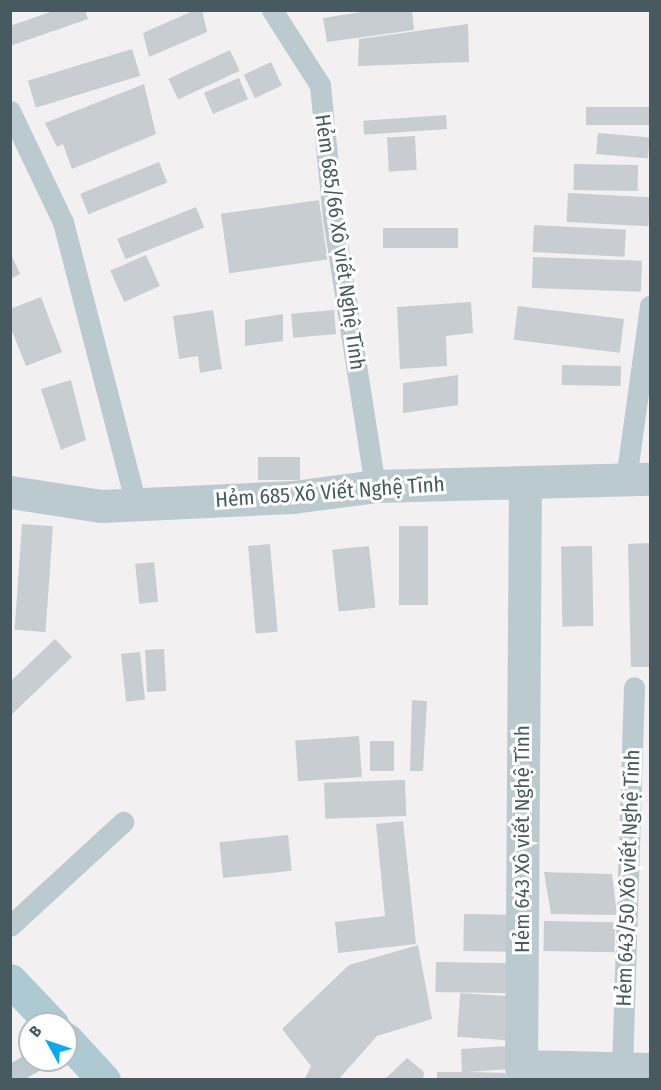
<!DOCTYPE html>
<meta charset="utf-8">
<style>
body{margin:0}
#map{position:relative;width:661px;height:1090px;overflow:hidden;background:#f3f0f1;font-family:"Fira Sans Condensed",sans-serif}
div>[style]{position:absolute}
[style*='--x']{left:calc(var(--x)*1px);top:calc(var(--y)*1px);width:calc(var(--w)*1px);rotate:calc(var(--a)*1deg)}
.building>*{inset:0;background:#c7cdd0;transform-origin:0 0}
.lane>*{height:21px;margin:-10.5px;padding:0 10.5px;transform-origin:10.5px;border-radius:10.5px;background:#bacacf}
.street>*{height:33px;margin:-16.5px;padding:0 16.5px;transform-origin:16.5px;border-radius:16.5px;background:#bacacf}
.primary>*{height:33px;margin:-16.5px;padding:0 16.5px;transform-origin:16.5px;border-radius:16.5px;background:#adc9d2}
span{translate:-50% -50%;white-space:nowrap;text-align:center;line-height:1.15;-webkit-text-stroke:6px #fff;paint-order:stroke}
.street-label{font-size:21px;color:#465a60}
.frame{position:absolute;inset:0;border:12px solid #465a60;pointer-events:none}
.north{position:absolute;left:18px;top:1012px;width:60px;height:60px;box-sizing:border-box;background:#fff;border:2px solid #b5bdbf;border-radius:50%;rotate:310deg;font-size:16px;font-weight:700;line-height:24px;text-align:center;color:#465a60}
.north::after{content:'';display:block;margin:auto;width:21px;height:27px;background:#06abf7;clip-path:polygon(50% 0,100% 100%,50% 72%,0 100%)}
</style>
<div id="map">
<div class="building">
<div style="clip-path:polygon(56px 10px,85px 10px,88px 19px,10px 46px,10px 26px)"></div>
<div style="clip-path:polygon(195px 10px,202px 10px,207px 32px,149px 57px,143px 33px)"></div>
<div style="clip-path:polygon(374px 10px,412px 10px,414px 30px,327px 42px,323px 18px)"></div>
<div style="clip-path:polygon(468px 24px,469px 62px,358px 66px,359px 39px)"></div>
<div style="left:132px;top:49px;width:28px;height:109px;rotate:73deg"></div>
<div style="left:230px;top:50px;width:23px;height:68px;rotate:65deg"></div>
<div style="left:271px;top:62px;width:26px;height:30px;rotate:65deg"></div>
<div style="left:239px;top:78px;width:23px;height:38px;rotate:67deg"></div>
<div style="clip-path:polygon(144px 84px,156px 134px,72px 169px,63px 144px,57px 147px,45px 123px)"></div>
<div style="left:650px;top:107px;width:18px;height:64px;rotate:90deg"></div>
<div style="left:446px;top:115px;width:14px;height:83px;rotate:86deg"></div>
<div style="left:598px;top:133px;width:52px;height:21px;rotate:5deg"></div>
<div style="left:415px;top:136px;width:34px;height:28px;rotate:87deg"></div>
<div style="left:159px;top:162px;width:22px;height:85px;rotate:68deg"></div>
<div style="left:574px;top:164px;width:64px;height:26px;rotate:1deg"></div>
<div style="left:568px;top:193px;width:82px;height:29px;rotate:3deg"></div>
<div style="left:319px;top:200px;width:60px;height:99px;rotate:82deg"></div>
<div style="left:196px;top:207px;width:22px;height:85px;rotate:68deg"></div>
<div style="left:534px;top:225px;width:92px;height:27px;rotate:3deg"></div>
<div style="left:458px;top:228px;width:20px;height:75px;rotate:90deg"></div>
<div style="clip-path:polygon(10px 252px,20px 274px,10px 279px)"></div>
<div style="left:146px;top:255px;width:34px;height:39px;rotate:66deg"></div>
<div style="left:533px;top:257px;width:109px;height:31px;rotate:2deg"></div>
<div style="clip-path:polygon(41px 297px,62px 352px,26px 366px,10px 326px,10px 309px)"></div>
<div style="clip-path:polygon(471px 302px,473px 333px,446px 336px,447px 366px,400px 369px,397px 307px)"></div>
<div style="clip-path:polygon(213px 310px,222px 369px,200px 373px,198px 356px,179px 359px,173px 316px)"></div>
<div style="left:334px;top:310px;width:24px;height:43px;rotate:85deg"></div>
<div style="clip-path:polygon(283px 314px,283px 341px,245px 346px,245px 320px)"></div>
<div style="left:624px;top:319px;width:34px;height:107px;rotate:97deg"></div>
<div style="left:562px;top:365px;width:59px;height:20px;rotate:1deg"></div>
<div style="clip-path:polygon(458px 375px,458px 405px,403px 413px,403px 383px)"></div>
<div style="clip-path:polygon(71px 380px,86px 440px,61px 450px,41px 389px)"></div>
<div style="left:258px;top:457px;width:42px;height:23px"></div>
<div style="left:22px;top:524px;width:31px;height:106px;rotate:4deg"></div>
<div style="left:399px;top:526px;width:29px;height:79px"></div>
<div style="clip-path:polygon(650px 543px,650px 667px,631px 667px,628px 544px)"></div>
<div style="left:270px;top:544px;width:88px;height:22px;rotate:85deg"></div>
<div style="left:369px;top:546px;width:62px;height:37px;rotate:84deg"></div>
<div style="left:592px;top:546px;width:80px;height:31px;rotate:89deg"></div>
<div style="left:154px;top:562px;width:40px;height:19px;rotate:84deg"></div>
<div style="clip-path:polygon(55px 639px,72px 657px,10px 716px,10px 682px)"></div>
<div style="left:164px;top:649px;width:42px;height:19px;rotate:87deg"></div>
<div style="left:140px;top:652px;width:48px;height:19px;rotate:84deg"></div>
<div style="clip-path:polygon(412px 700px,427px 701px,423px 771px,410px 771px)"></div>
<div style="left:359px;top:736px;width:41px;height:64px;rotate:86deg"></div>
<div style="left:370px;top:741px;width:24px;height:30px"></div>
<div style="left:405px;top:780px;width:36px;height:81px;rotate:88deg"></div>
<div style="clip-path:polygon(403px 821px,416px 944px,338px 953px,335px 922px,385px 916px,376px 824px)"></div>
<div style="left:288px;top:835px;width:36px;height:69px;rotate:84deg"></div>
<div style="clip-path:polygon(544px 872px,612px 874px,617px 915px,551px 914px)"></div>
<div style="left:464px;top:914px;width:53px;height:37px;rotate:1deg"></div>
<div style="left:544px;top:921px;width:71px;height:30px;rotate:1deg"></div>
<div style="clip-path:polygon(418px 945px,432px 1019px,377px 1036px,338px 1080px,304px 1080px,311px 1066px,282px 1029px,349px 965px)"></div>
<div style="left:436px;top:962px;width:80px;height:30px;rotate:1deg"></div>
<div style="left:519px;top:997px;width:44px;height:59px;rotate:94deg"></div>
<div style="clip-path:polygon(508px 1046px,509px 1069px,469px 1072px,512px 1073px,512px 1080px,437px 1080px,437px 1072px,462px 1072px,461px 1049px)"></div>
<div style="clip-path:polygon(407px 1058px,424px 1072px,423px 1080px,384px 1080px)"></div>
</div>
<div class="lane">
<div style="--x:272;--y:10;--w:89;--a:57.4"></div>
<div style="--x:320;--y:85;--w:134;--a:84.4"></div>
<div style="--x:333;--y:218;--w:271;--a:81.1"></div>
<div style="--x:10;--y:111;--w:123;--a:64.5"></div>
<div style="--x:63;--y:222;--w:291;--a:75.5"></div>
<div style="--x:626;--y:479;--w:175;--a:-82.1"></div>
<div style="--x:10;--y:926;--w:154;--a:-42.6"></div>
<div style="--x:622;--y:1069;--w:382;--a:-88.2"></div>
<div style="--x:10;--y:1075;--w:30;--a:-30"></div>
</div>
<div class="street">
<div style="--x:525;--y:482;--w:584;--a:90.39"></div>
<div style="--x:521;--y:1066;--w:129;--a:1.3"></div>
<div style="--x:10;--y:492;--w:93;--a:8.7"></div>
<div style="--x:102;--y:506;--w:191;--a:-2.7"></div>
<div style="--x:293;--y:497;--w:83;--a:-7.6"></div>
<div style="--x:375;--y:486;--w:275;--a:-1.5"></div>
</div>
<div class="primary">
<div style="--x:10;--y:980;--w:61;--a:46.3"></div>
<div style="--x:66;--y:1039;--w:56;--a:47.2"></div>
</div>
<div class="street-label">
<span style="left:340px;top:242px;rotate:82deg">Hẻm 685/66 Xô viết Nghệ Tĩnh</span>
<span style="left:330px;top:492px;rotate:-4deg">Hẻm 685 Xô Viết Nghệ Tĩnh</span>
<span style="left:522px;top:839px;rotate:-90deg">Hẻm 643 Xô viết Nghệ Tĩnh</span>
<span style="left:628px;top:878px;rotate:-88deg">Hẻm 643/50 Xô viết Nghệ Tĩnh</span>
</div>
<div class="frame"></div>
<div class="north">B</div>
</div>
